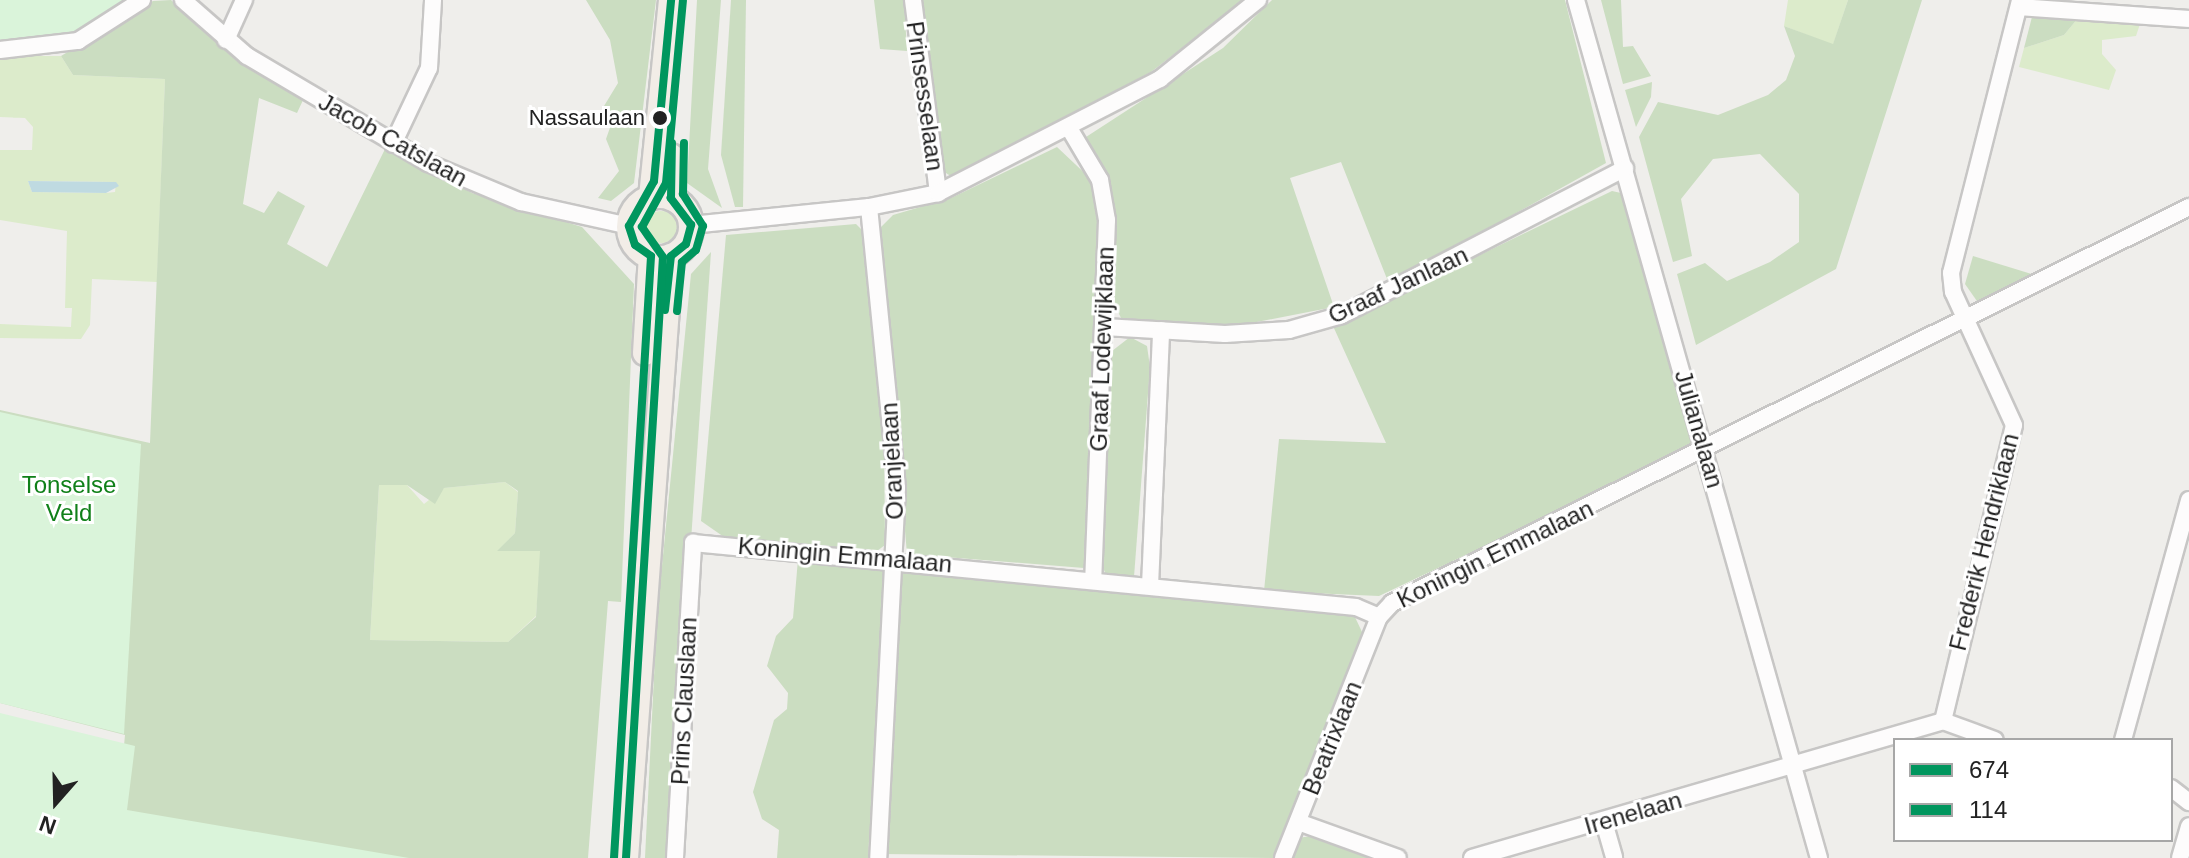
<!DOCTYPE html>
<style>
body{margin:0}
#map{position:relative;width:2189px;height:858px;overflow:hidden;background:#efeeeb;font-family:Helvetica,sans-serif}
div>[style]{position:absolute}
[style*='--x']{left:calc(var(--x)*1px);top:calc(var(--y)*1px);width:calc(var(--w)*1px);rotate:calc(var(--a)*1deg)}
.grass>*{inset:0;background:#dcebcb}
.round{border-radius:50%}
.forest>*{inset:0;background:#cbddc1}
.park>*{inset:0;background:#daf4da}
.water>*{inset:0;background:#bfdae1}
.roads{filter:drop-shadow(2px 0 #c7c6c5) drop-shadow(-2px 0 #c7c6c5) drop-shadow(0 2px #c7c6c5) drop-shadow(0 -2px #c7c6c5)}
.street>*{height:16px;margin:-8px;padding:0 8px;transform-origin:8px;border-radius:8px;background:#fdfcfc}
.primary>*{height:24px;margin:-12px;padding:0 12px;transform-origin:12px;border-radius:12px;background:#f2ede7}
.primary>.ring{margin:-12px;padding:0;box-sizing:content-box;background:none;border:24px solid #f2ede7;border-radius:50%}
.bus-1>*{height:8px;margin:-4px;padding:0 4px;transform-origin:4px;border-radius:4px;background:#00965e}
.bus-2>*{height:8px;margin:-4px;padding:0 4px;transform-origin:4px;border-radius:4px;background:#00965e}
.dots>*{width:22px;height:22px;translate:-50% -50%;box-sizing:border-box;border:4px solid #fff;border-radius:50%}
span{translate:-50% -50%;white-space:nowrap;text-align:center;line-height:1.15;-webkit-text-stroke:6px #fff;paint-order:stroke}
.bus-label{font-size:22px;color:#222}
.right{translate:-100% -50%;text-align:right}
.street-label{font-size:24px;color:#222}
.park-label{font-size:24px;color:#108019}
.legend{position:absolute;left:1893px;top:738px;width:280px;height:104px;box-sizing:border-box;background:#fff;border:2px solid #a7a7a7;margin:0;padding:10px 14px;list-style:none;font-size:24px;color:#222}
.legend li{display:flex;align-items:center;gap:16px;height:40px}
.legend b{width:40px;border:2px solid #a7a7a7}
.north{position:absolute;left:16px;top:762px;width:80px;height:80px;-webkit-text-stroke:6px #fff;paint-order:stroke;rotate:200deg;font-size:22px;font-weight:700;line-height:32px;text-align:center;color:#222}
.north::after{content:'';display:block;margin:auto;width:28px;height:36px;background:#222;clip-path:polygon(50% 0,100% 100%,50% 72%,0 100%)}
</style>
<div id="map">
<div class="grass">
<div style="clip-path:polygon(1788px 0,1848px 0,1833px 45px,1784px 26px)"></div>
<div style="clip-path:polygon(2079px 17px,2140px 24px,2136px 36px,2102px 40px,2102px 54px,2116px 70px,2109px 90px,2019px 67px,2024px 48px,2064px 35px)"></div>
<div style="clip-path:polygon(evenodd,0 56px,61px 56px,73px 75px,165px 79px,157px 282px,92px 279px,90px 325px,81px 339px,0 338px,0 324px,71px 327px,72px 308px,65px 308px,67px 231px,0 220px,0 150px,32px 150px,33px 127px,25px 118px,0 117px,0 56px,28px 181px,116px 182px,115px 192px,106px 193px,32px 192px,28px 181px)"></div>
<div class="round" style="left:645px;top:211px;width:32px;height:32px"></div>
<div style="clip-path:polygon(505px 482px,518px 492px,515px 533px,498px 551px,541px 551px,536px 616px,508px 642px,370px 640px,379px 484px,407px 485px,424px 504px,444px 488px)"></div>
</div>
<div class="forest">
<div style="clip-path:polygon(evenodd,171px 0,239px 59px,304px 98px,297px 113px,259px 98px,243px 204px,264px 213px,278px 191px,305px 206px,287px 244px,327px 267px,386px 147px,472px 193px,582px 227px,634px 284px,621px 602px,608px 601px,588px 858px,398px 858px,117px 818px,125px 735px,0 703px,0 410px,150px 443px,165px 79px,73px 75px,61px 56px,153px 1px,171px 0,505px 482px,518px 491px,515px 533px,497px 551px,540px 551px,536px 617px,508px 642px,370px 640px,379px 485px,407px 485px,435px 504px,444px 488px,505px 482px)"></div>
<div style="clip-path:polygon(586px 0,656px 0,634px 183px,611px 201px,598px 198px,619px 171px,606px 139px,612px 122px,604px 106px,618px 83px,610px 40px)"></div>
<div style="clip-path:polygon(697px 0,721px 0,708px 169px,722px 208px,687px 183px)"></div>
<div style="clip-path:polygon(731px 0,746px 0,743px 207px,735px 207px,721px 155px)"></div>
<div style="clip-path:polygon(874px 0,904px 0,907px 51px,880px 49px)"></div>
<div style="clip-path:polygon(919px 0,1244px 0,1151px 72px,952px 177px,940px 169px)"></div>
<div style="clip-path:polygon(1272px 0,1565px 0,1606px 163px,1389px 284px,1341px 162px,1290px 178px,1334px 307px,1236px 326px,1121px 318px,1111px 297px,1112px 210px,1086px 137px,1223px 48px)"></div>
<div style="clip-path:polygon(1601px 0,1621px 0,1623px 47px,1633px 46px,1651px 76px,1623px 84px)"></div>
<div style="clip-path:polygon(1848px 0,1922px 0,1836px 269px,1696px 345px,1677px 274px,1705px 263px,1727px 281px,1770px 262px,1799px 242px,1799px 194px,1760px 154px,1713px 159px,1681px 199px,1692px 256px,1673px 262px,1639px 137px,1658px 102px,1718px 115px,1768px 95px,1786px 80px,1795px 56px,1784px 26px,1833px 44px)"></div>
<div style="clip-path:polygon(2033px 13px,2079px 17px,2064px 35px,2024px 48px)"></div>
<div style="clip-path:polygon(1652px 82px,1651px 97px,1636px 127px,1625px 90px)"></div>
<div style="clip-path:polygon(1057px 147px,1093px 181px,1102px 222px,1084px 568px,907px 554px,879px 229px,893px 215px,951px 198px)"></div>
<div style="clip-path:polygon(1612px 191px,1621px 193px,1695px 446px,1379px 596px,1264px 591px,1279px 439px,1386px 443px,1333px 326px)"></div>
<div style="clip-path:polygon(856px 224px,865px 233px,884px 430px,885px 545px,877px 551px,724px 537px,701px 521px,726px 235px)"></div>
<div style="clip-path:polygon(711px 252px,669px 858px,645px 858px,657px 616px,691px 274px)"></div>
<div style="clip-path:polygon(1973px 256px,2038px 276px,1979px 304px,1965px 284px)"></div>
<div style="clip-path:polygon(1130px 337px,1147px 346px,1150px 367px,1134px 577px,1106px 575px,1100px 560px,1112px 351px)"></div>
<div style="clip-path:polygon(798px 559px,880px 567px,885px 573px,868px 858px,777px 858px,779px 830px,762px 819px,753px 792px,774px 720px,787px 709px,788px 693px,767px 666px,776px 636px,793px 618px)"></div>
<div style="clip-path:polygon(900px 568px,1354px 615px,1363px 634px,1274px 858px,881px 854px)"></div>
<div style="clip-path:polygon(1311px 836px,1369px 858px,1290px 858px,1298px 838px)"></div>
</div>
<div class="park">
<div style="clip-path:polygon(0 0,132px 0,76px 34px,0 42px)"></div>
<div style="clip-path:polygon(0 412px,141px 444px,124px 734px,0 703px)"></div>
<div style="clip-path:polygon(0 713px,135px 746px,127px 810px,409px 858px,0 858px)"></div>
</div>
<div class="water">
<div style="clip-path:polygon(28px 181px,116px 182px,119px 186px,106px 193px,32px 192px)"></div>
</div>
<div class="roads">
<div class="street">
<div style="--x:183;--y:0;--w:85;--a:41.2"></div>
<div style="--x:247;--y:56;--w:210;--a:30.6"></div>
<div style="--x:428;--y:163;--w:101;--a:22.8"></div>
<div style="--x:521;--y:202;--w:111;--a:12.5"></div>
<div style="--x:913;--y:0;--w:195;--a:82.6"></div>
<div style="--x:1576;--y:0;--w:892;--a:74.19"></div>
<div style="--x:2019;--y:7;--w:170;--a:4"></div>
<div style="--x:226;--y:40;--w:44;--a:-65.8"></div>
<div style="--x:0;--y:50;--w:79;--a:-6.6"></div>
<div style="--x:78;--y:41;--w:76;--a:-32.6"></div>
<div style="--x:1069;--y:128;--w:61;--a:59.2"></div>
<div style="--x:1100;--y:180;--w:41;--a:80.1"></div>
<div style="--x:1107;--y:220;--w:359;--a:92.2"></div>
<div style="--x:393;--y:144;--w:84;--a:-64.7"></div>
<div style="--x:429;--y:68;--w:68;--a:-86.6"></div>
<div style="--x:869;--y:207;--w:282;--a:84.3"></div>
<div style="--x:897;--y:488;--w:370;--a:92.9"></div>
<div style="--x:691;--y:225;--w:179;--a:-5.8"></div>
<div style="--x:869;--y:207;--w:70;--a:-11.5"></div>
<div style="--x:938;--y:193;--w:250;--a:-27.2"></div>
<div style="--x:1160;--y:79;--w:126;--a:-38.9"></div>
<div style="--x:1104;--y:327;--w:121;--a:3.3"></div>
<div style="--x:1225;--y:334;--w:64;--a:-3.6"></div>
<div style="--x:1289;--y:330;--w:55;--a:-15.8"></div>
<div style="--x:1342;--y:315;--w:319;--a:-27.4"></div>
<div style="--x:1150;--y:586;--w:256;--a:-87.5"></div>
<div style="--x:1943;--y:721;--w:304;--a:-76.5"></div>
<div style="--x:2014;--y:425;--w:146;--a:-114.6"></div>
<div style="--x:1953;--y:292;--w:19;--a:-96"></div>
<div style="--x:1951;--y:273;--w:282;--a:-75.8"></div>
<div style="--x:2123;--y:740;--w:249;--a:-74.6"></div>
<div style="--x:2171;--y:788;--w:23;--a:38"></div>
<div style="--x:1298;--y:822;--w:106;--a:19.8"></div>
<div style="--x:1604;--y:822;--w:37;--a:74"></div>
<div style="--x:675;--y:858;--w:316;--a:-86.7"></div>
<div style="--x:693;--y:543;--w:666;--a:5.51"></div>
<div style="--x:1356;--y:607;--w:25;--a:23"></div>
<div style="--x:1283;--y:858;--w:259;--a:-68.3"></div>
<div style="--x:1379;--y:617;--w:19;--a:-47"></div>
<div style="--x:1392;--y:603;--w:890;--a:-26.42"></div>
<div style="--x:1472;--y:858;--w:491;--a:-16.2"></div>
<div style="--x:1943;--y:721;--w:55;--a:20.1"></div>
<div style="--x:2180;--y:858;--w:33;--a:-74"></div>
</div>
<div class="primary">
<div class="ring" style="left:629px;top:196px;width:38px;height:38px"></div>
<div style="--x:651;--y:197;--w:198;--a:-84.2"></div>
<div style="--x:671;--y:198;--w:42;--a:-90"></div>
<div style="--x:645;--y:353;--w:97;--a:-86.5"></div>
<div style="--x:626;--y:858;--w:604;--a:-85.73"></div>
</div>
</div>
<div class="bus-1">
<div style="--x:665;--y:310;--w:54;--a:-83.7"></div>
<div style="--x:671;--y:256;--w:19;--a:-39"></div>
<div style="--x:686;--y:244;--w:20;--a:-75"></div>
<div style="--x:691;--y:225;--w:34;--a:-127"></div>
<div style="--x:671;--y:198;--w:55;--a:-89"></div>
<div style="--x:614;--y:858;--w:603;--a:-86.48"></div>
<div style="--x:651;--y:256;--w:19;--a:-145"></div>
<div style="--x:635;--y:245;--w:20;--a:-108"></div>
<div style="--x:629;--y:226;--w:51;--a:-60.9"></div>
<div style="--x:654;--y:181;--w:182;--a:-84.6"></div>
</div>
<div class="bus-2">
<div style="--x:677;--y:311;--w:49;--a:-84.2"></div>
<div style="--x:682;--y:262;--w:18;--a:-41"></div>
<div style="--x:696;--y:250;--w:25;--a:-74"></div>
<div style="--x:703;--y:226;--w:38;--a:-122"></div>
<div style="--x:683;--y:194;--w:51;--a:-88.9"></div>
<div style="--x:626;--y:858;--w:602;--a:-86.48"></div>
<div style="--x:663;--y:257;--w:37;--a:-125"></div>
<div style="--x:642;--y:227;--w:50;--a:-61.4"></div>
<div style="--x:666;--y:183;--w:183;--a:-84.7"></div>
</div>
<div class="dots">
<div style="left:660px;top:118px;background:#222"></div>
</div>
<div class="bus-label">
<span class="right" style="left:645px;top:118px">Nassaulaan</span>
</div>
<div class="street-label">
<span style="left:925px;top:96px;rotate:82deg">Prinsesselaan</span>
<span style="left:393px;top:140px;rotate:29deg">Jacob Catslaan</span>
<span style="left:1398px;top:285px;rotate:-25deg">Graaf Janlaan</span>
<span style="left:1102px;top:349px;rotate:-88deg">Graaf Lodewijklaan</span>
<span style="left:1699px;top:429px;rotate:74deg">Julianalaan</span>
<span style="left:892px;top:461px;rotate:-93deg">Oranjelaan</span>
<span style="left:1984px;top:542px;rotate:-76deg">Frederik Hendriklaan</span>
<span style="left:1495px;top:554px;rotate:-26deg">Koningin Emmalaan</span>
<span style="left:845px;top:555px;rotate:5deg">Koningin Emmalaan</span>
<span style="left:684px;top:701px;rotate:-87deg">Prins Clauslaan</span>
<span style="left:1332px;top:738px;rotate:-68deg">Beatrixlaan</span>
<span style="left:1633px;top:813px;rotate:-16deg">Irenelaan</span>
</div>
<div class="park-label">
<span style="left:69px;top:499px">Tonselse<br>Veld</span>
</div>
<ul class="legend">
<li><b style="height:10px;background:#00965e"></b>674</li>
<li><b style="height:10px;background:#00965e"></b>114</li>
</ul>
<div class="north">N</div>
</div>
